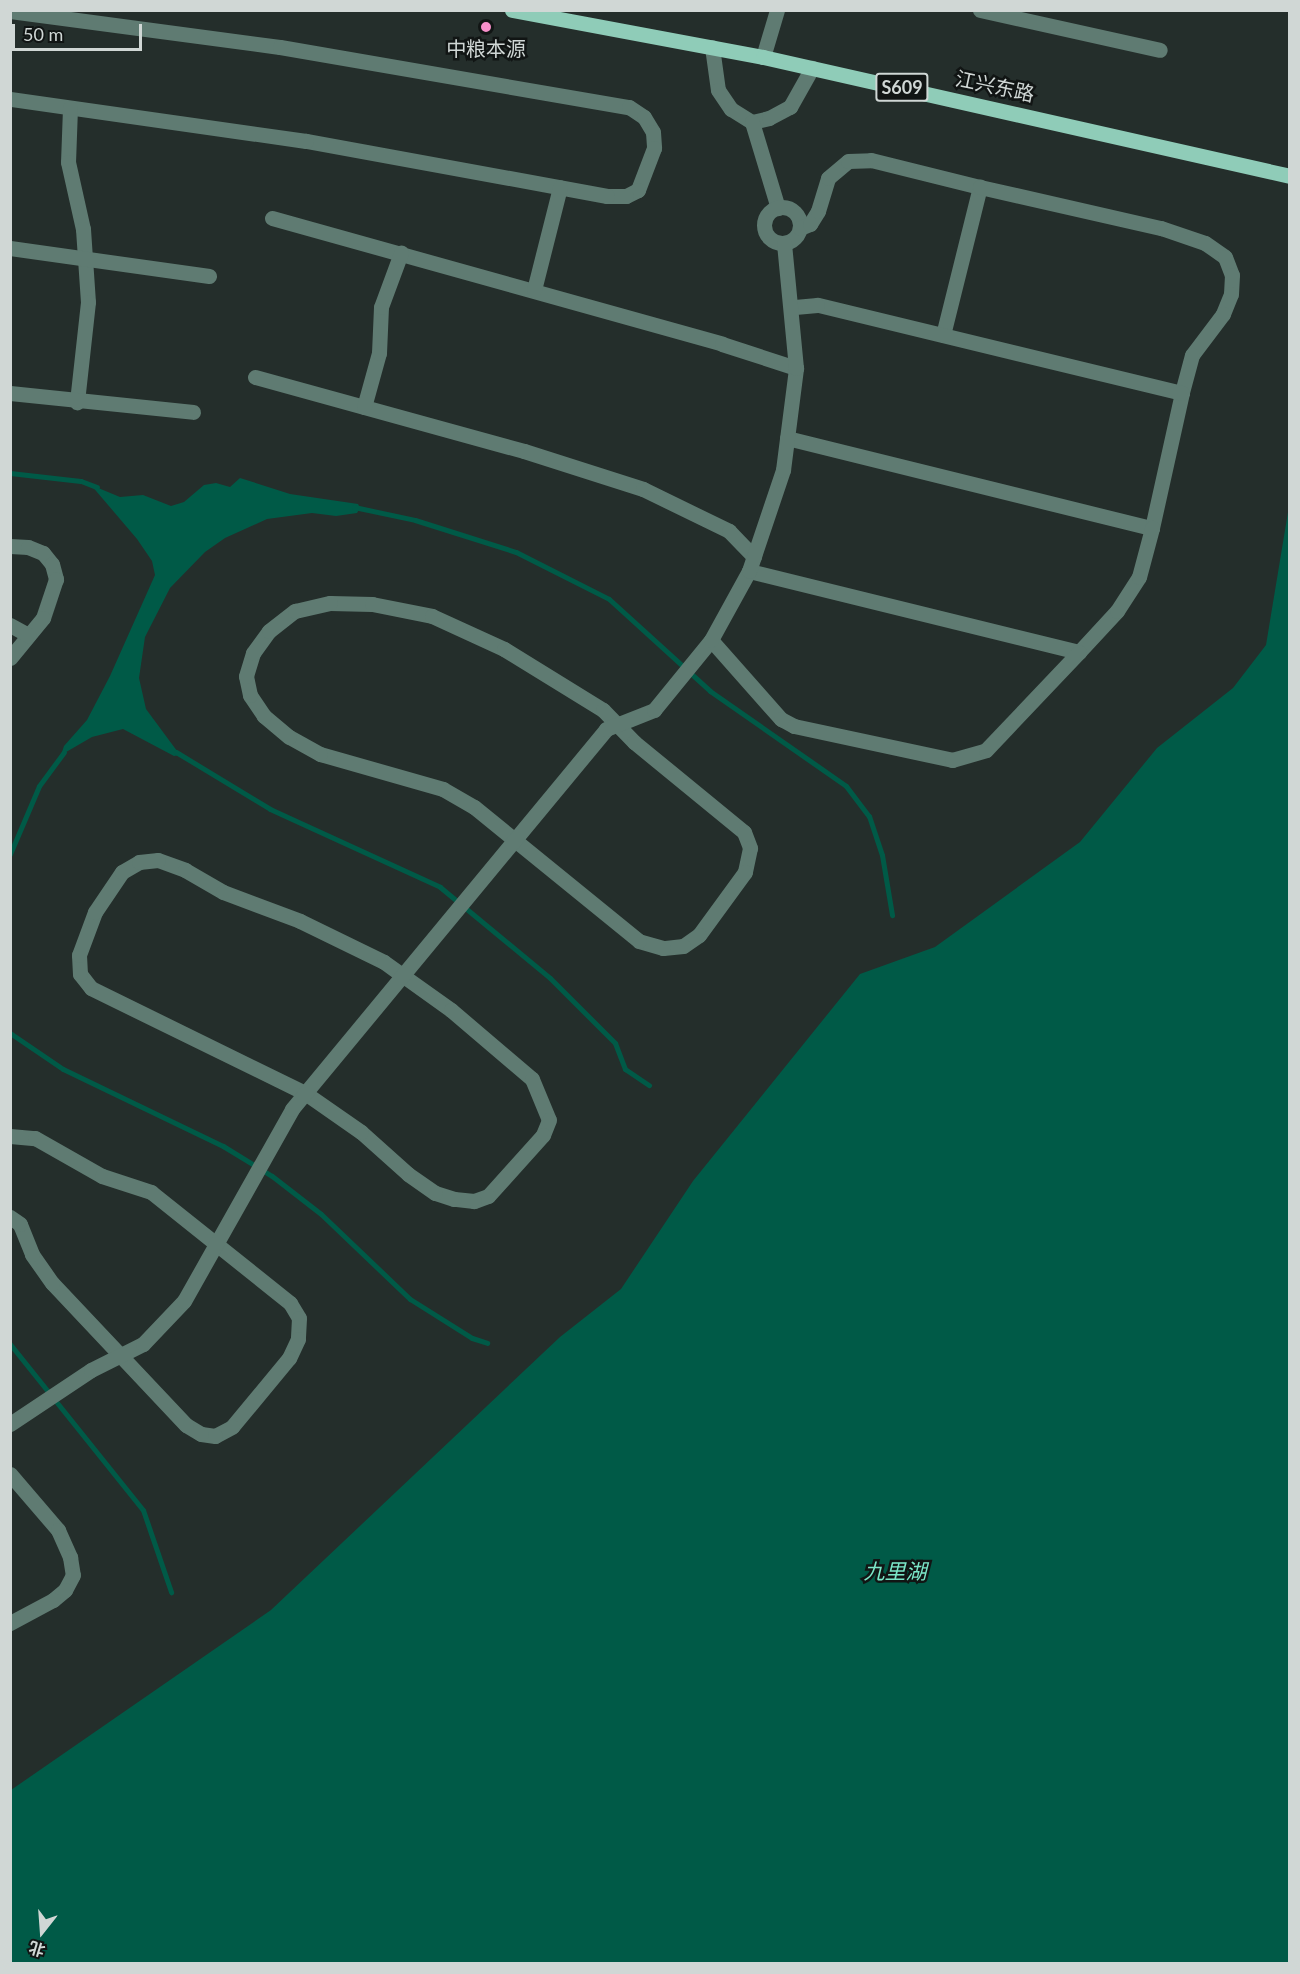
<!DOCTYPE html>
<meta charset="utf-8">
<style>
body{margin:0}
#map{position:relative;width:1300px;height:1974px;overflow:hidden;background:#242e2b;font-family:Lato,"Noto Sans SC",sans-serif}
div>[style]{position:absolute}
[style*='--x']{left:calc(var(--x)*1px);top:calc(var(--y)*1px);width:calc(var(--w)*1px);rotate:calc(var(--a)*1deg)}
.water>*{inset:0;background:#005a47}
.stream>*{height:5px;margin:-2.5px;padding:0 2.5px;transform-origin:2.5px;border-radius:2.5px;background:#005a47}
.minor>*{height:15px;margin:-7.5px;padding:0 7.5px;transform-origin:7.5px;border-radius:7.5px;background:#5f7b72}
.minor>.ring{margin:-7.5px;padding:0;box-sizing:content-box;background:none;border:15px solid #5f7b72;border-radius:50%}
.major>*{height:15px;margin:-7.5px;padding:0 7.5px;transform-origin:7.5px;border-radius:7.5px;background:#8fccb8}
.dots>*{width:16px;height:16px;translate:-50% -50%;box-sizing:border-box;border:3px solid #111514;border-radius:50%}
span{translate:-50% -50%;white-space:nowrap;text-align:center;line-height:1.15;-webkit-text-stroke:5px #111514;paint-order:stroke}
.shield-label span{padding:2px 4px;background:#111514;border:2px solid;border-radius:4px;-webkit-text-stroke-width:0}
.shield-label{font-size:18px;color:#d0d7d5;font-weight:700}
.poi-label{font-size:20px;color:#d0d7d5}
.street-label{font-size:20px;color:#d0d7d5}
.water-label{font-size:21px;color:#7be7c8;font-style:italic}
.frame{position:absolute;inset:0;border:12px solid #d0d7d5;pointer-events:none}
.north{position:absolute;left:12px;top:1902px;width:60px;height:60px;-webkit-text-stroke:4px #111514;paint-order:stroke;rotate:197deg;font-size:16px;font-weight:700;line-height:24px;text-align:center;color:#d0d7d5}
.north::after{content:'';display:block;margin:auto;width:21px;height:27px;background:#d0d7d5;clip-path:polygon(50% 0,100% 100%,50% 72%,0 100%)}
.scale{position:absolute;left:12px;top:24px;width:130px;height:27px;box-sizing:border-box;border:3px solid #d0d7d5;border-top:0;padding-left:8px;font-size:18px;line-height:21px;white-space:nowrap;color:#d0d7d5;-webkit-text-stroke:4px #111514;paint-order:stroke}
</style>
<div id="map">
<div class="water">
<div style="clip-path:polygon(240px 478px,290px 494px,358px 504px,360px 508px,357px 513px,336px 516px,312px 513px,267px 519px,225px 538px,205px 552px,170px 588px,145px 637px,139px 678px,146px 709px,180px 755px,174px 756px,123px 729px,92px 737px,61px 755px,64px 746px,87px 720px,110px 676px,155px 575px,152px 561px,137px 539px,91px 485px,120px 497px,143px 495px,171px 506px,184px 502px,204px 485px,216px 483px,230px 487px)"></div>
<div style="clip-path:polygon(1289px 506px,1289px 1963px,11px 1963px,11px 1790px,271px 1610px,560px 1337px,621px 1289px,693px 1181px,860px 974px,935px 947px,1080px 842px,1157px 748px,1233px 688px,1266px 645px)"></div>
</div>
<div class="stream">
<div style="--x:10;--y:473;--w:71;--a:6.4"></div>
<div style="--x:81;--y:481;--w:17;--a:21"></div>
<div style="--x:354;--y:507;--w:62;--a:12"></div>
<div style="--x:415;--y:520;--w:106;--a:17.6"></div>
<div style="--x:516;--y:552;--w:104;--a:26.8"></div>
<div style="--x:609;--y:599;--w:137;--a:42.3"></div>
<div style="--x:710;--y:691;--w:166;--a:34.9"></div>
<div style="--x:846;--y:786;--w:38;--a:53"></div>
<div style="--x:869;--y:816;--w:41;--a:71.6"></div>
<div style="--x:882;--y:855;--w:61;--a:80.5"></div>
<div style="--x:176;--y:752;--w:110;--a:31.2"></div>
<div style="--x:270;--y:809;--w:187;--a:24.6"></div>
<div style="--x:440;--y:887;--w:143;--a:39.6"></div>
<div style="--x:550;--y:978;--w:92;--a:45"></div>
<div style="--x:615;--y:1043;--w:28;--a:69"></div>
<div style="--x:625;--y:1069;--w:29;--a:34"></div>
<div style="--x:10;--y:854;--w:74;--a:-66.9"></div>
<div style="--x:39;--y:786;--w:42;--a:-53.7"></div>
<div style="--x:10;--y:1033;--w:64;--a:34.2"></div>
<div style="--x:63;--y:1069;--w:178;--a:25.7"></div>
<div style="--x:223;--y:1146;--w:57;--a:31.5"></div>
<div style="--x:272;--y:1176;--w:62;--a:37.8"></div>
<div style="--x:321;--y:1214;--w:123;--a:43.7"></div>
<div style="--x:410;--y:1299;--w:73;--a:32.2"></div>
<div style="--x:472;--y:1338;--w:16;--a:18"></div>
<div style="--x:10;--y:1344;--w:213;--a:51.3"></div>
<div style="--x:143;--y:1510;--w:87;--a:71.1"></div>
</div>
<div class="minor">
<div style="--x:980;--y:10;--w:184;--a:12.5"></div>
<div style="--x:10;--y:11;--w:272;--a:7.6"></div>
<div style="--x:280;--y:47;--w:354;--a:9.8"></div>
<div style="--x:629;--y:107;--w:18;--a:34"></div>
<div style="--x:644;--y:117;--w:17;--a:59"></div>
<div style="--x:653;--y:132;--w:16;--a:86"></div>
<div style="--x:654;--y:148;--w:45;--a:110.9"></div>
<div style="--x:638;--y:190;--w:13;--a:153"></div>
<div style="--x:626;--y:196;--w:19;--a:180"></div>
<div style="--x:607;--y:196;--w:306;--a:-169.6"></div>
<div style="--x:306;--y:141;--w:299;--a:-171.9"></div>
<div style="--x:712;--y:47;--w:43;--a:82.1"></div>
<div style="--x:718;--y:90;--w:23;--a:56"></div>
<div style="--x:731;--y:109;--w:25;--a:32"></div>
<div style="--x:752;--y:122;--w:17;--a:-13"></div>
<div style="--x:769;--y:118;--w:24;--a:-28"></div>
<div style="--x:790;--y:107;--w:45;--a:-60.6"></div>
<div style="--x:763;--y:57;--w:49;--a:-73.4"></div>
<div style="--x:70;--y:108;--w:54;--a:92.1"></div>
<div style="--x:68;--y:162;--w:69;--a:77.4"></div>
<div style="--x:83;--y:229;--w:73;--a:86.1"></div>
<div style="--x:88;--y:302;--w:101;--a:96.3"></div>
<div style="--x:752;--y:122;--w:90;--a:73.2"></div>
<div class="ring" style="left:764px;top:207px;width:21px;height:21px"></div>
<div style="--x:272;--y:218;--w:467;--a:15.6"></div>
<div style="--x:722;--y:344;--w:78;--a:18"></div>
<div style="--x:800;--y:228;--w:11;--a:-22"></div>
<div style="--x:810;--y:224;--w:15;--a:-58"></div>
<div style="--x:818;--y:211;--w:34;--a:-73"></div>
<div style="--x:828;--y:178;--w:26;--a:-40"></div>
<div style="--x:848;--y:161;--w:23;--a:-2"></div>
<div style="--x:871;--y:160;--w:112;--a:13.9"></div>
<div style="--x:10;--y:248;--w:201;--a:8"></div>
<div style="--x:534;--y:290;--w:106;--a:-75.8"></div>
<div style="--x:943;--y:335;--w:153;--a:-76"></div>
<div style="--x:980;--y:187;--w:186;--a:12.8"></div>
<div style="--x:1161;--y:228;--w:46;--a:18.8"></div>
<div style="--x:1205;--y:243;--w:24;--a:35"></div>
<div style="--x:1225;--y:257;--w:19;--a:69"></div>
<div style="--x:1232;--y:275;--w:19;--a:93"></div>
<div style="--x:1231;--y:294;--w:22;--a:112"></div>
<div style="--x:1223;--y:314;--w:51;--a:127.1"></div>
<div style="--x:1192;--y:355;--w:39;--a:105"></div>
<div style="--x:255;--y:377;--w:279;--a:15.4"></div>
<div style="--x:524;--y:451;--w:125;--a:17.7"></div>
<div style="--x:643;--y:489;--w:96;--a:26"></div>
<div style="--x:729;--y:531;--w:36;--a:46"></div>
<div style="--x:10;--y:393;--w:184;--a:5.9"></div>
<div style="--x:364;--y:407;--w:56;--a:-74.5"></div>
<div style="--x:379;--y:353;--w:46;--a:-87.5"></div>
<div style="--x:381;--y:307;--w:58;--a:-69.7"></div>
<div style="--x:787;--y:438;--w:376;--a:13.9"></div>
<div style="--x:1152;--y:528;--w:138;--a:-77.5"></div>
<div style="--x:1182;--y:393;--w:375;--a:-166.4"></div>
<div style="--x:817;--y:305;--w:25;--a:175"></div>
<div style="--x:10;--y:546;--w:18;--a:3"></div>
<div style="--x:28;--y:547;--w:16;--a:22"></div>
<div style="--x:43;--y:553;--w:14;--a:51"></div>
<div style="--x:52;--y:564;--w:16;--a:75"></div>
<div style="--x:56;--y:579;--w:41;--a:108.4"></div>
<div style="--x:43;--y:618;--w:52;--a:129.5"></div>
<div style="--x:749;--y:571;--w:340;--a:13.8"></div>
<div style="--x:1079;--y:652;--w:56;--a:-47.2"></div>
<div style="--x:1117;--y:611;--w:40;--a:-57.1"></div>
<div style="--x:1139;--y:577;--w:51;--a:-75.1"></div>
<div style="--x:330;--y:603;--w:42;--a:1.4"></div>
<div style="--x:372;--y:604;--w:61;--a:11.3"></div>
<div style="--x:432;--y:616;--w:79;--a:24.6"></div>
<div style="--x:504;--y:649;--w:116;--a:31.6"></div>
<div style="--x:603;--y:710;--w:45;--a:45.9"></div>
<div style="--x:634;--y:742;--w:142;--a:39.3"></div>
<div style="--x:744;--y:832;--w:17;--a:69"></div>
<div style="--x:750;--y:848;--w:25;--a:102"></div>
<div style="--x:745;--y:872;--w:78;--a:126.1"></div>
<div style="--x:699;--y:935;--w:19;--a:145"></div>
<div style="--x:683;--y:946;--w:20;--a:174"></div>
<div style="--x:663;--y:948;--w:25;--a:-164"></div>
<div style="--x:639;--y:941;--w:213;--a:-140.9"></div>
<div style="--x:474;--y:807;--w:36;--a:-150"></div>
<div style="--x:443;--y:789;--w:128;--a:-164.1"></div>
<div style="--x:320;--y:754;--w:35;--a:-151"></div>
<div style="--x:289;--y:737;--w:33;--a:-140"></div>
<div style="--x:264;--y:716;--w:25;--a:-124"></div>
<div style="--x:250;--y:695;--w:19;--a:-102"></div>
<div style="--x:246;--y:676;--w:24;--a:-73"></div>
<div style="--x:253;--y:653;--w:27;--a:-54"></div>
<div style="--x:269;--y:631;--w:33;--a:-38"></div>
<div style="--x:295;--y:611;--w:36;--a:-13"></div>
<div style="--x:10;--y:625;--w:21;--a:29"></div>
<div style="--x:711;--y:640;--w:106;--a:48.5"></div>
<div style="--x:781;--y:719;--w:15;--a:28"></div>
<div style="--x:794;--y:726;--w:162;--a:12.1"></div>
<div style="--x:952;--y:760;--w:35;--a:-16"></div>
<div style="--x:986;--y:750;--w:135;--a:-46.5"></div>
<div style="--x:158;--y:860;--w:29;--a:20"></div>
<div style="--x:185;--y:870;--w:44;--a:30.1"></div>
<div style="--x:223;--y:892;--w:82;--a:20.6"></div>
<div style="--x:300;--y:921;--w:93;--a:26"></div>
<div style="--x:384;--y:962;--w:22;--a:36"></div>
<div style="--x:402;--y:975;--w:60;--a:35.5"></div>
<div style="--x:451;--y:1010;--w:106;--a:40.4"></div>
<div style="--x:532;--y:1079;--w:44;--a:67.5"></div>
<div style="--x:549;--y:1120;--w:16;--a:112"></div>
<div style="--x:543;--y:1135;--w:82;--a:132"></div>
<div style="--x:488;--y:1196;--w:15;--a:160"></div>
<div style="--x:474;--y:1201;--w:20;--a:-174"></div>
<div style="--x:454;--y:1199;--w:20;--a:-162"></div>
<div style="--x:435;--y:1193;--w:33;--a:-145"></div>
<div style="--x:408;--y:1174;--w:63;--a:-138.2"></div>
<div style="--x:361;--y:1132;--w:68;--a:-145.1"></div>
<div style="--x:305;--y:1093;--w:238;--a:-153.9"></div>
<div style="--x:91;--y:988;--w:18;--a:-128"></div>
<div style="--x:80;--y:974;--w:19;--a:-93"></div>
<div style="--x:79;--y:955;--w:46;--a:-69.6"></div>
<div style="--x:95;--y:912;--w:48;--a:-56"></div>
<div style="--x:122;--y:872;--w:20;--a:-30"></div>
<div style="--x:139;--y:862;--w:19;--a:-6"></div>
<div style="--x:10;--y:1136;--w:25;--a:5"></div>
<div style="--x:35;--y:1138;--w:77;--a:29.6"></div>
<div style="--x:102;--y:1176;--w:52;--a:18.1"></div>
<div style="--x:151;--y:1192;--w:178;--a:38.6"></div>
<div style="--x:290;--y:1303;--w:17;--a:59"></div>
<div style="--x:299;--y:1318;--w:21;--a:93"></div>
<div style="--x:298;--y:1339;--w:21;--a:115"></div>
<div style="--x:289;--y:1358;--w:89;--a:129.6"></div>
<div style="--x:232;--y:1427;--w:19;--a:152"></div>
<div style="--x:215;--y:1436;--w:14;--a:-172"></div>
<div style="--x:201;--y:1434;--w:17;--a:-149"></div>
<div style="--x:186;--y:1425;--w:195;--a:-133.3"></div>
<div style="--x:52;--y:1283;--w:35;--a:-125"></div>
<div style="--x:32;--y:1254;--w:32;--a:-112"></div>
<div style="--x:20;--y:1224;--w:12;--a:-145"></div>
<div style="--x:10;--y:1424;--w:97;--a:-33.7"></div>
<div style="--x:91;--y:1370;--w:58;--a:-26.6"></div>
<div style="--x:143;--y:1344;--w:59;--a:-46.4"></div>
<div style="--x:184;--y:1301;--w:220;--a:-60.6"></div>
<div style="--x:292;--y:1109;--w:493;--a:-50.4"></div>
<div style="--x:606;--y:729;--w:52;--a:-21.6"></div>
<div style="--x:654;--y:710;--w:90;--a:-50.8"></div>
<div style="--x:711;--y:640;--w:79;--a:-61.2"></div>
<div style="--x:749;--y:571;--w:107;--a:-71.4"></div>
<div style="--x:783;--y:470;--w:103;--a:-82.7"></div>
<div style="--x:796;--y:368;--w:125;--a:-95.5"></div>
<div style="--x:10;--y:1474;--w:74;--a:49.4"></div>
<div style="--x:58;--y:1530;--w:30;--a:66"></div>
<div style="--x:70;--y:1557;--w:18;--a:81"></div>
<div style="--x:73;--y:1575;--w:17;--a:118"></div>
<div style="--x:65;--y:1590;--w:16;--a:140"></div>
<div style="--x:53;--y:1600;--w:49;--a:151.9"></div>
</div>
<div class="major">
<div style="--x:512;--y:10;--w:255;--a:10.6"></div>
<div style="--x:763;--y:57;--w:540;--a:12.72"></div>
</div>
<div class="dots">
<div style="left:486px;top:27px;background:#f890cb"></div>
</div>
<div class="shield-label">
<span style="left:902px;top:87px">S609</span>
</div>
<div class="poi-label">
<span style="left:486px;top:48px">中粮本源</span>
</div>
<div class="street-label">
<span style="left:995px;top:86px;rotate:12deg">江兴东路</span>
</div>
<div class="water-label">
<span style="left:895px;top:1571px">九里湖</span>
</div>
<div class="frame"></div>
<div class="north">北</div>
<div class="scale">50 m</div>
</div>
